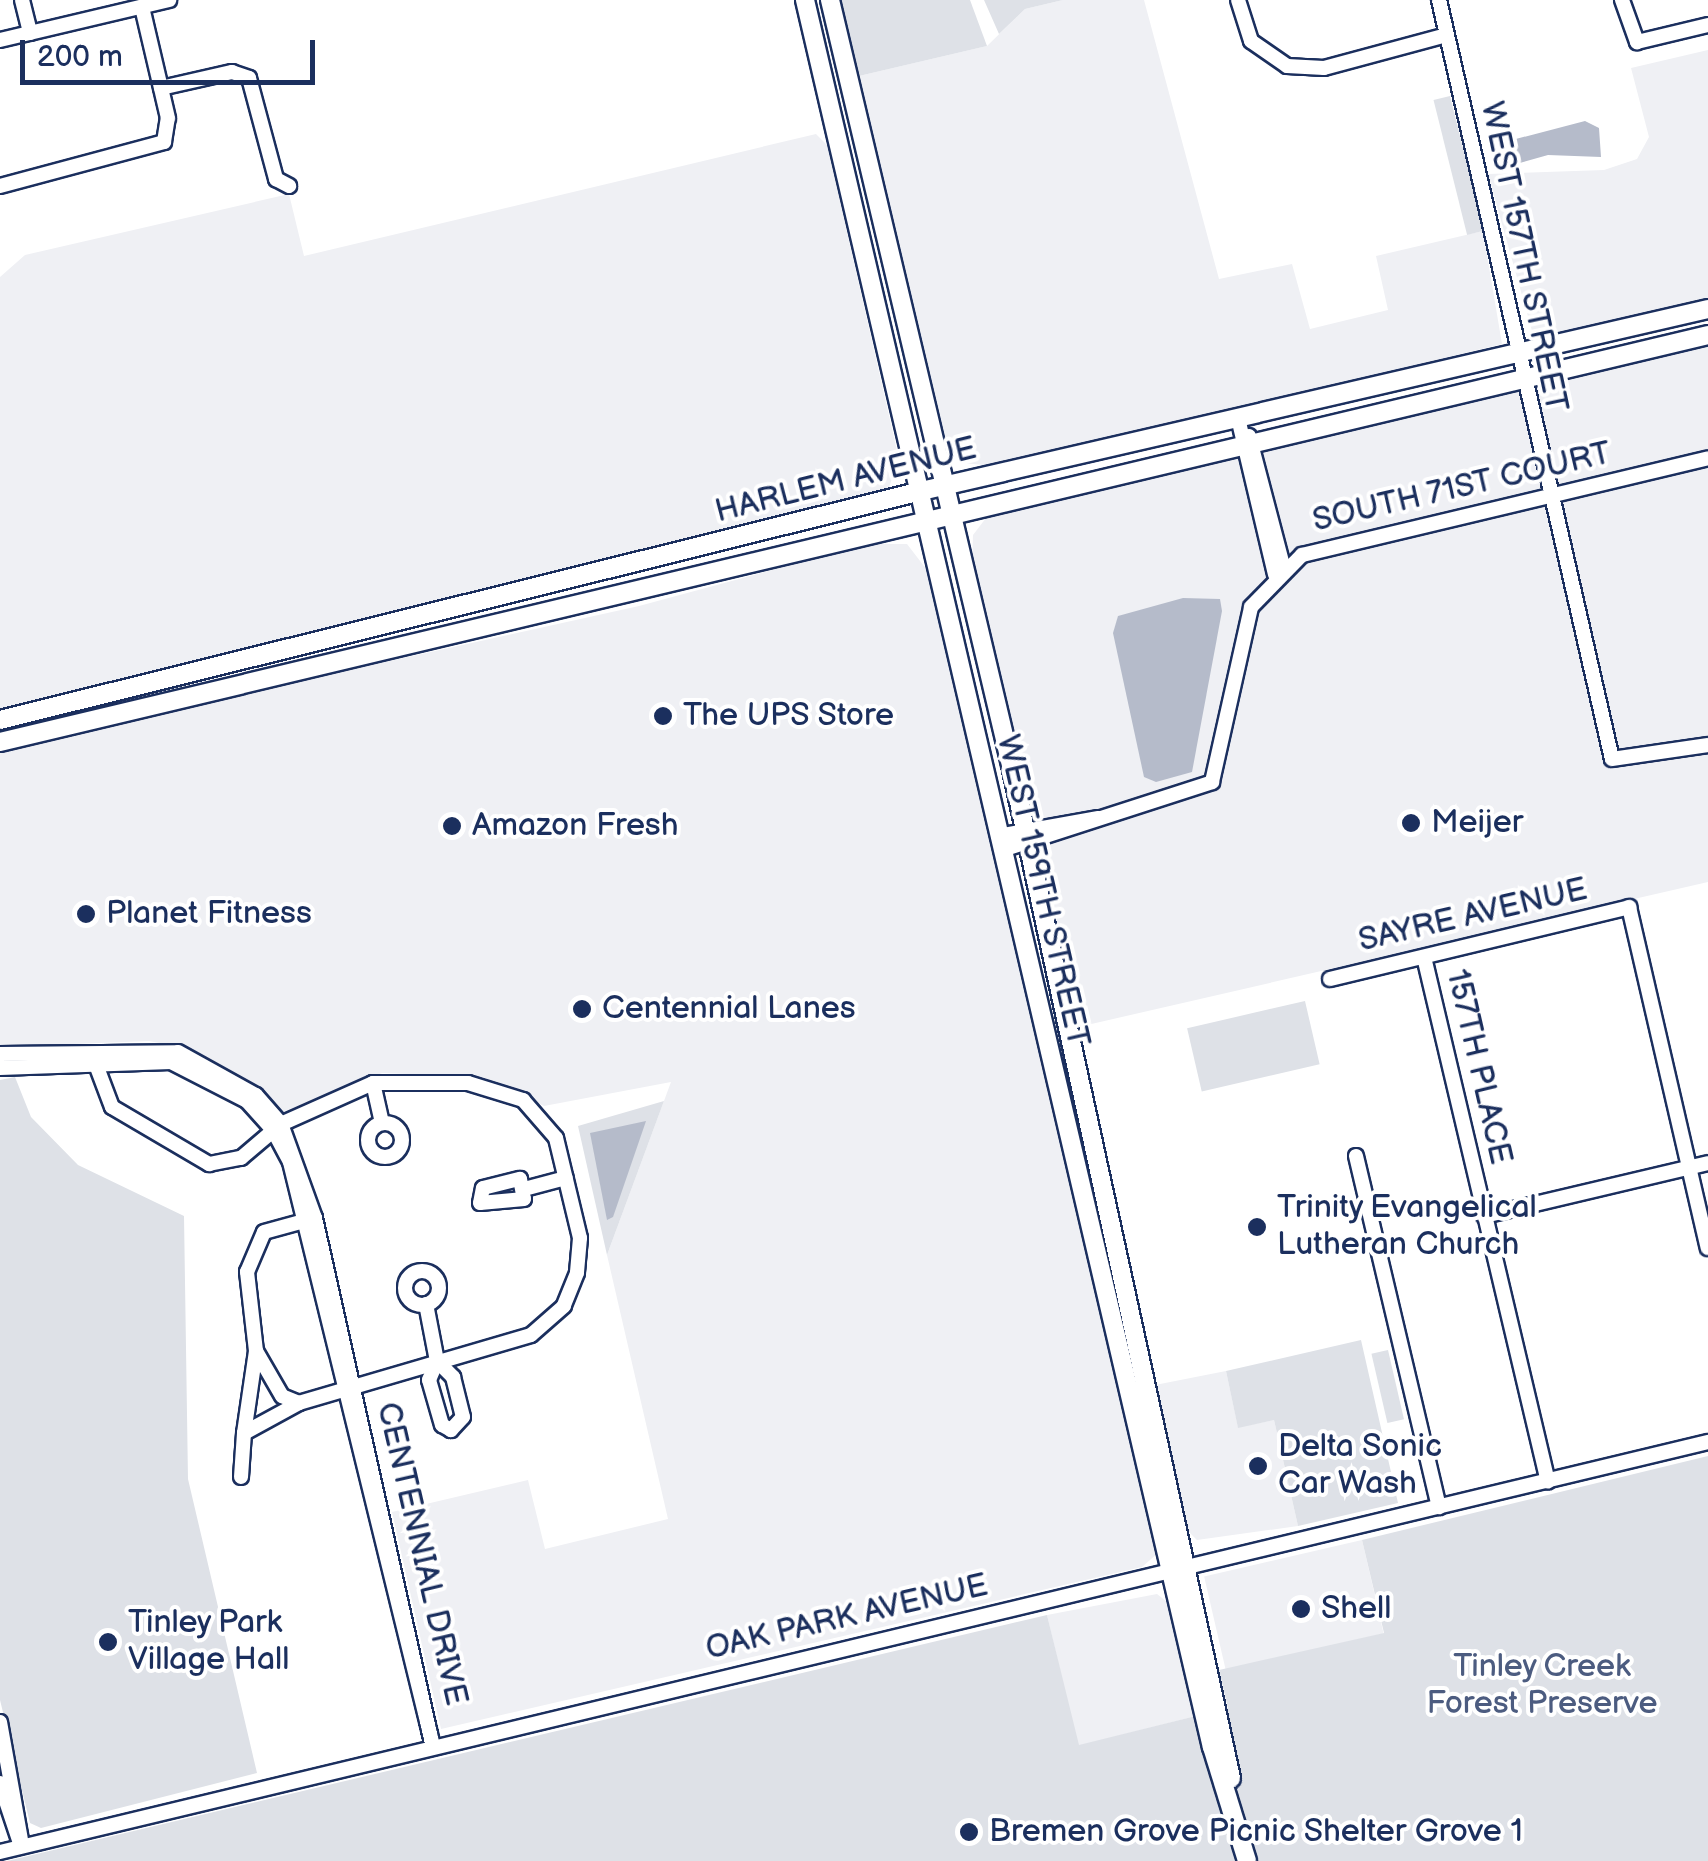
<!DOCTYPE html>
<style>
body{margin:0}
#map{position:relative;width:1708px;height:1861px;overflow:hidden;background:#fff;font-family:"Balsamiq Sans",sans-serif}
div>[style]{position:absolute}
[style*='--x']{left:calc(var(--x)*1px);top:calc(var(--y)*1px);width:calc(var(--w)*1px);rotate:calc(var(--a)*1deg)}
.built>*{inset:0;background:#eff0f4;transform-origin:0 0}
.green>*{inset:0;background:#dee1e7;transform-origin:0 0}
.water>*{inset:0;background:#b5bbca}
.roads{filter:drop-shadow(2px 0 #1b2f5e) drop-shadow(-2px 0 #1b2f5e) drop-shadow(0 2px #1b2f5e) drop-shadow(0 -2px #1b2f5e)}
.minor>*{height:14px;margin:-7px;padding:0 7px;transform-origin:7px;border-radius:7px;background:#fff}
.minor>.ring{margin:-7px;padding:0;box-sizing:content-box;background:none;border:14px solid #fff;border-radius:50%}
.major>*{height:18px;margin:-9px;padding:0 9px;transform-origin:9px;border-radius:9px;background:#fff}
.dots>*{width:28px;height:28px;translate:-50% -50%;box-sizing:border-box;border:5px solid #fff;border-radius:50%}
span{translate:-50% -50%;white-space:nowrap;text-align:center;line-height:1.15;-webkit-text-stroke:8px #fff;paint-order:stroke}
.street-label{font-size:32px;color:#1b2f5e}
.poi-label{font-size:32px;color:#1b2f5e}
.left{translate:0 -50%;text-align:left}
.park-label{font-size:32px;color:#4c5c80}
.scale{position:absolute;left:20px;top:40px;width:295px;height:45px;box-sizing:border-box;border:5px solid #1b2f5e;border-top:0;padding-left:12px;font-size:30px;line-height:35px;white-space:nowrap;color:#1b2f5e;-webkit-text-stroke:8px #fff;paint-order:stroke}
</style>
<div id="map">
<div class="built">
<div style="clip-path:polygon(1063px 0,1144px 0,1219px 279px,1292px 264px,1310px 329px,1388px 310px,1376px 256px,1483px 231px,1502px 344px,997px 466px,961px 463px,942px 431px,859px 76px,987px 46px,1025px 9px)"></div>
<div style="clip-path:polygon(1708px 50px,1708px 300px,1534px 338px,1488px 174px,1604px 170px,1637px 159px,1649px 137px,1631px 68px)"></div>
<div style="clip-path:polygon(816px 134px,827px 145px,899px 459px,888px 490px,0 713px,0 277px,25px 255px,289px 194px,304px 256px)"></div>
<div style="clip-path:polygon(1708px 341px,1708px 882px,1074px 1028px,972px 563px,973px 535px,986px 518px)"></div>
<div style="clip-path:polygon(869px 544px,907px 544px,927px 570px,1158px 1553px,1142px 1567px,441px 1729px,392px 1512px,528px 1480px,545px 1549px,668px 1519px,607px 1255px,671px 1082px,544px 1106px,483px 1077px,382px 1073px,282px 1112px,191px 1049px,149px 1041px,0 1047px,0 747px,639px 606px)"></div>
<div style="clip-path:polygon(1226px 1371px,1238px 1427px,1274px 1420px,1298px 1526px,1197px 1540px,1187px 1530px,1155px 1385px)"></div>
<div style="left:1362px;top:1540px;width:96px;height:162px;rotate:77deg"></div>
<div style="clip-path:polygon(1157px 1594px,1171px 1605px,1200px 1715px,1078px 1746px,1047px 1615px)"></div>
</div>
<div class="green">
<div style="clip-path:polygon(837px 0,970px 0,987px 46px,859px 76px)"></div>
<div style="clip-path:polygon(984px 0,1063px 0,1025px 9px,999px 34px)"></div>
<div style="left:1450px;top:96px;width:139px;height:17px;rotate:76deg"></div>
<div style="left:1305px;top:1001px;width:65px;height:121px;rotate:77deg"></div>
<div style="clip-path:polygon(15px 1077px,31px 1117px,78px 1165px,184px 1216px,188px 1479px,257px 1773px,41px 1828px,30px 1823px,0 1700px,0 1080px)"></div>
<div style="clip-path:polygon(664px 1101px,607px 1255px,578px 1126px)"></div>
<div style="clip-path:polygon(1361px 1340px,1398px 1503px,1298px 1526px,1274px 1420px,1238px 1428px,1226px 1371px)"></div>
<div style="left:1388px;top:1350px;width:71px;height:17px;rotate:77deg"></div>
<div style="clip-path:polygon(1708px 1456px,1708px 1861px,7px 1861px,1047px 1615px,1079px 1745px,1228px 1708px,1219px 1670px,1384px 1633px,1362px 1540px)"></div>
</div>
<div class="water">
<div style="clip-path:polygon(1585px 121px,1599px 128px,1601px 157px,1548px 155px,1505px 167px,1512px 140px)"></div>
<div style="clip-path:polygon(1183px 598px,1220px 599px,1222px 611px,1192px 772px,1156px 782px,1144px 777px,1113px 633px,1118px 616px)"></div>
<div style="clip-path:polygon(646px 1121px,613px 1217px,607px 1220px,590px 1133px)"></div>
</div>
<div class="roads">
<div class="minor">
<div style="--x:22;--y:0;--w:34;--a:76"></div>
<div style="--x:1238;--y:0;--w:43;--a:72.4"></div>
<div style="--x:1251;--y:41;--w:44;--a:34.8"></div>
<div style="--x:1287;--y:66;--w:37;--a:3"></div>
<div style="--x:1324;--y:68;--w:126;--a:-15.1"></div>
<div style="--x:1439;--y:0;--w:778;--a:77.16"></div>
<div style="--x:1612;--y:759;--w:97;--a:-8.3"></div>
<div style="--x:1622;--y:0;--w:45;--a:70.3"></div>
<div style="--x:1637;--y:42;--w:73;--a:-13.5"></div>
<div style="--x:0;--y:40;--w:174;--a:-13.3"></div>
<div style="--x:161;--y:88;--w:73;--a:-12.7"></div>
<div style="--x:232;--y:72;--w:18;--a:19"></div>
<div style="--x:249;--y:78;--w:105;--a:75"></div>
<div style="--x:276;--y:179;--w:15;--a:28"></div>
<div style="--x:0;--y:186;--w:170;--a:-15"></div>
<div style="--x:164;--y:142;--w:24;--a:-81"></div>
<div style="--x:168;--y:118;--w:114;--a:-103.2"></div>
<div style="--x:1238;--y:418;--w:161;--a:76.7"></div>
<div style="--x:1249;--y:436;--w:134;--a:75.3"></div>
<div style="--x:998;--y:836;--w:102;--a:-10.2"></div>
<div style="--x:1002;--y:850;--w:221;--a:-17.9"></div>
<div style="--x:1212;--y:782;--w:179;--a:-77.4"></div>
<div style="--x:1251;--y:607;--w:73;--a:-45.6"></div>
<div style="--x:1302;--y:555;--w:417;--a:-13.4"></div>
<div style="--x:1424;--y:957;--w:539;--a:76.71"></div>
<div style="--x:1330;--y:979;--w:308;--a:-13.5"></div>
<div style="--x:1629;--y:907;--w:350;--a:77"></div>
<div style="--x:0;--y:1054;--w:178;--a:-0.6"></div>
<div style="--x:178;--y:1052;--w:89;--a:28.9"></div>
<div style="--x:256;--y:1095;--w:38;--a:49"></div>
<div style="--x:281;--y:1124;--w:100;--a:70.1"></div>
<div style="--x:315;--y:1218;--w:538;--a:77.44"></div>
<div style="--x:95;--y:1062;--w:48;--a:69.3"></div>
<div style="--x:112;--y:1107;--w:113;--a:30.4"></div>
<div style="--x:209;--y:1164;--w:33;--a:-11"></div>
<div style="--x:241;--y:1158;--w:52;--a:-40.4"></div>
<div style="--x:281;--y:1124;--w:101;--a:-24"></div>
<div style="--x:373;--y:1083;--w:95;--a:0"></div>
<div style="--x:468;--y:1083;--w:58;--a:17.2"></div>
<div style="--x:523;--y:1100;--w:50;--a:49"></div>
<div style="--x:556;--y:1138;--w:103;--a:76.5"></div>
<div style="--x:580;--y:1238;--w:35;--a:95"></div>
<div style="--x:577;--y:1273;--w:35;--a:112"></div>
<div style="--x:564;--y:1306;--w:44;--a:138.7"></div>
<div style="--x:531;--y:1335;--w:242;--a:163.7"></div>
<div style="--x:299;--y:1403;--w:18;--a:-158"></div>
<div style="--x:282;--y:1396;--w:52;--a:-120"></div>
<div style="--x:256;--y:1351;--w:80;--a:-96.5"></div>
<div style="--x:247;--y:1272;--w:43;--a:-67"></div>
<div style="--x:264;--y:1232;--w:53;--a:-15.4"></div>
<div style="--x:0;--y:1068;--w:171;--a:-2"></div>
<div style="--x:171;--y:1062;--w:85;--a:27.2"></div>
<div style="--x:247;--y:1101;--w:39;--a:48"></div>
<div style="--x:273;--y:1130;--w:36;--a:62"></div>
<div style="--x:290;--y:1162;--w:597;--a:76.24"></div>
<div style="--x:373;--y:1083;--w:41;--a:77.3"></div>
<div class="ring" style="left:368px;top:1123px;width:20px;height:20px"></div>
<div style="--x:1356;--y:1156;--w:361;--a:76.7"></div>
<div style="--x:520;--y:1179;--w:20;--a:79"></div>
<div style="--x:524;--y:1199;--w:44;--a:174.8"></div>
<div style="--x:480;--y:1203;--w:15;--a:-79"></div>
<div style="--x:483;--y:1188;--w:38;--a:-14"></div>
<div style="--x:528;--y:1188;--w:39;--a:-15"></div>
<div style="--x:1484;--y:1216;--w:230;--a:-13.3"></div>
<div class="ring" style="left:405px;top:1271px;width:20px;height:20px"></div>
<div style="--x:426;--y:1304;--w:58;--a:79.1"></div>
<div style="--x:256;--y:1351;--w:83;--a:98.3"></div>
<div style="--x:244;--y:1433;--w:63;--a:-28.6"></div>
<div style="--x:437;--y:1361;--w:23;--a:45"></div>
<div style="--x:453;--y:1377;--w:41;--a:76"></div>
<div style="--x:463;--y:1417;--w:18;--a:133"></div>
<div style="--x:451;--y:1430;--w:10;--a:-151"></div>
<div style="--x:442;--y:1425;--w:47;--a:-106.1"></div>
<div style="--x:429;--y:1380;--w:21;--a:-67"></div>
<div style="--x:241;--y:1477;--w:44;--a:-86.1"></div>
<div style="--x:0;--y:1722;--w:126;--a:79.9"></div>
<div style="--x:0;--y:1783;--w:63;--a:71.6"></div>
<div style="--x:0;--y:1852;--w:1757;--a:-13.5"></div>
</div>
<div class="major">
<div style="--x:805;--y:0;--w:1794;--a:76.89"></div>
<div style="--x:1212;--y:1747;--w:119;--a:72.9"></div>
<div style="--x:830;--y:0;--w:786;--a:76.69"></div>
<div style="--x:1011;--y:765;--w:1037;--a:77.75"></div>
<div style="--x:0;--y:720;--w:945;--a:-13.96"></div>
<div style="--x:917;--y:492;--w:812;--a:-13.03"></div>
<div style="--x:0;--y:742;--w:1756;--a:-13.4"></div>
</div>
</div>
<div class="dots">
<div style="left:663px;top:716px;background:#1b2f5e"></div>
<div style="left:1411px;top:823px;background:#1b2f5e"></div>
<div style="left:452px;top:826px;background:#1b2f5e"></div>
<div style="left:86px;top:914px;background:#1b2f5e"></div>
<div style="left:582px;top:1009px;background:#1b2f5e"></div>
<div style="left:1257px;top:1227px;background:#1b2f5e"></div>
<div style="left:1258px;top:1466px;background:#1b2f5e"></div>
<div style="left:1301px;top:1609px;background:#1b2f5e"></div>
<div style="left:108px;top:1642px;background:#1b2f5e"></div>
<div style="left:969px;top:1832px;background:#1b2f5e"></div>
</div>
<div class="street-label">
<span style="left:1523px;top:257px;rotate:78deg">WEST 157TH STREET</span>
<span style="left:846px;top:481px;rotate:-14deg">HARLEM AVENUE</span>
<span style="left:1462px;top:488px;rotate:-13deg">SOUTH 71ST COURT</span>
<span style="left:1042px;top:891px;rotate:77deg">WEST 159TH STREET</span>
<span style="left:1473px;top:916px;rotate:-13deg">SAYRE AVENUE</span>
<span style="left:1478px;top:1067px;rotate:77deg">157TH PLACE</span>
<span style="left:421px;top:1554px;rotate:77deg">CENTENNIAL DRIVE</span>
<span style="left:847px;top:1618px;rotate:-13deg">OAK PARK AVENUE</span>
</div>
<div class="poi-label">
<span class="left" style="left:683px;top:716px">The UPS Store</span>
<span class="left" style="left:1431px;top:823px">Meijer</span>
<span class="left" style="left:472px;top:826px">Amazon Fresh</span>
<span class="left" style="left:106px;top:914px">Planet Fitness</span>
<span class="left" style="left:602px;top:1009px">Centennial Lanes</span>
<span class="left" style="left:1277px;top:1227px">Trinity Evangelical<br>Lutheran Church</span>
<span class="left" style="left:1278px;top:1466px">Delta Sonic<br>Car Wash</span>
<span class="left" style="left:1321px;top:1609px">Shell</span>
<span class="left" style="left:128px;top:1642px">Tinley Park<br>Village Hall</span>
<span class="left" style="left:989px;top:1832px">Bremen Grove Picnic Shelter Grove 1</span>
</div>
<div class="park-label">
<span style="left:1542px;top:1686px">Tinley Creek<br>Forest Preserve</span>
</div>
<div class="scale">200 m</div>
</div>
